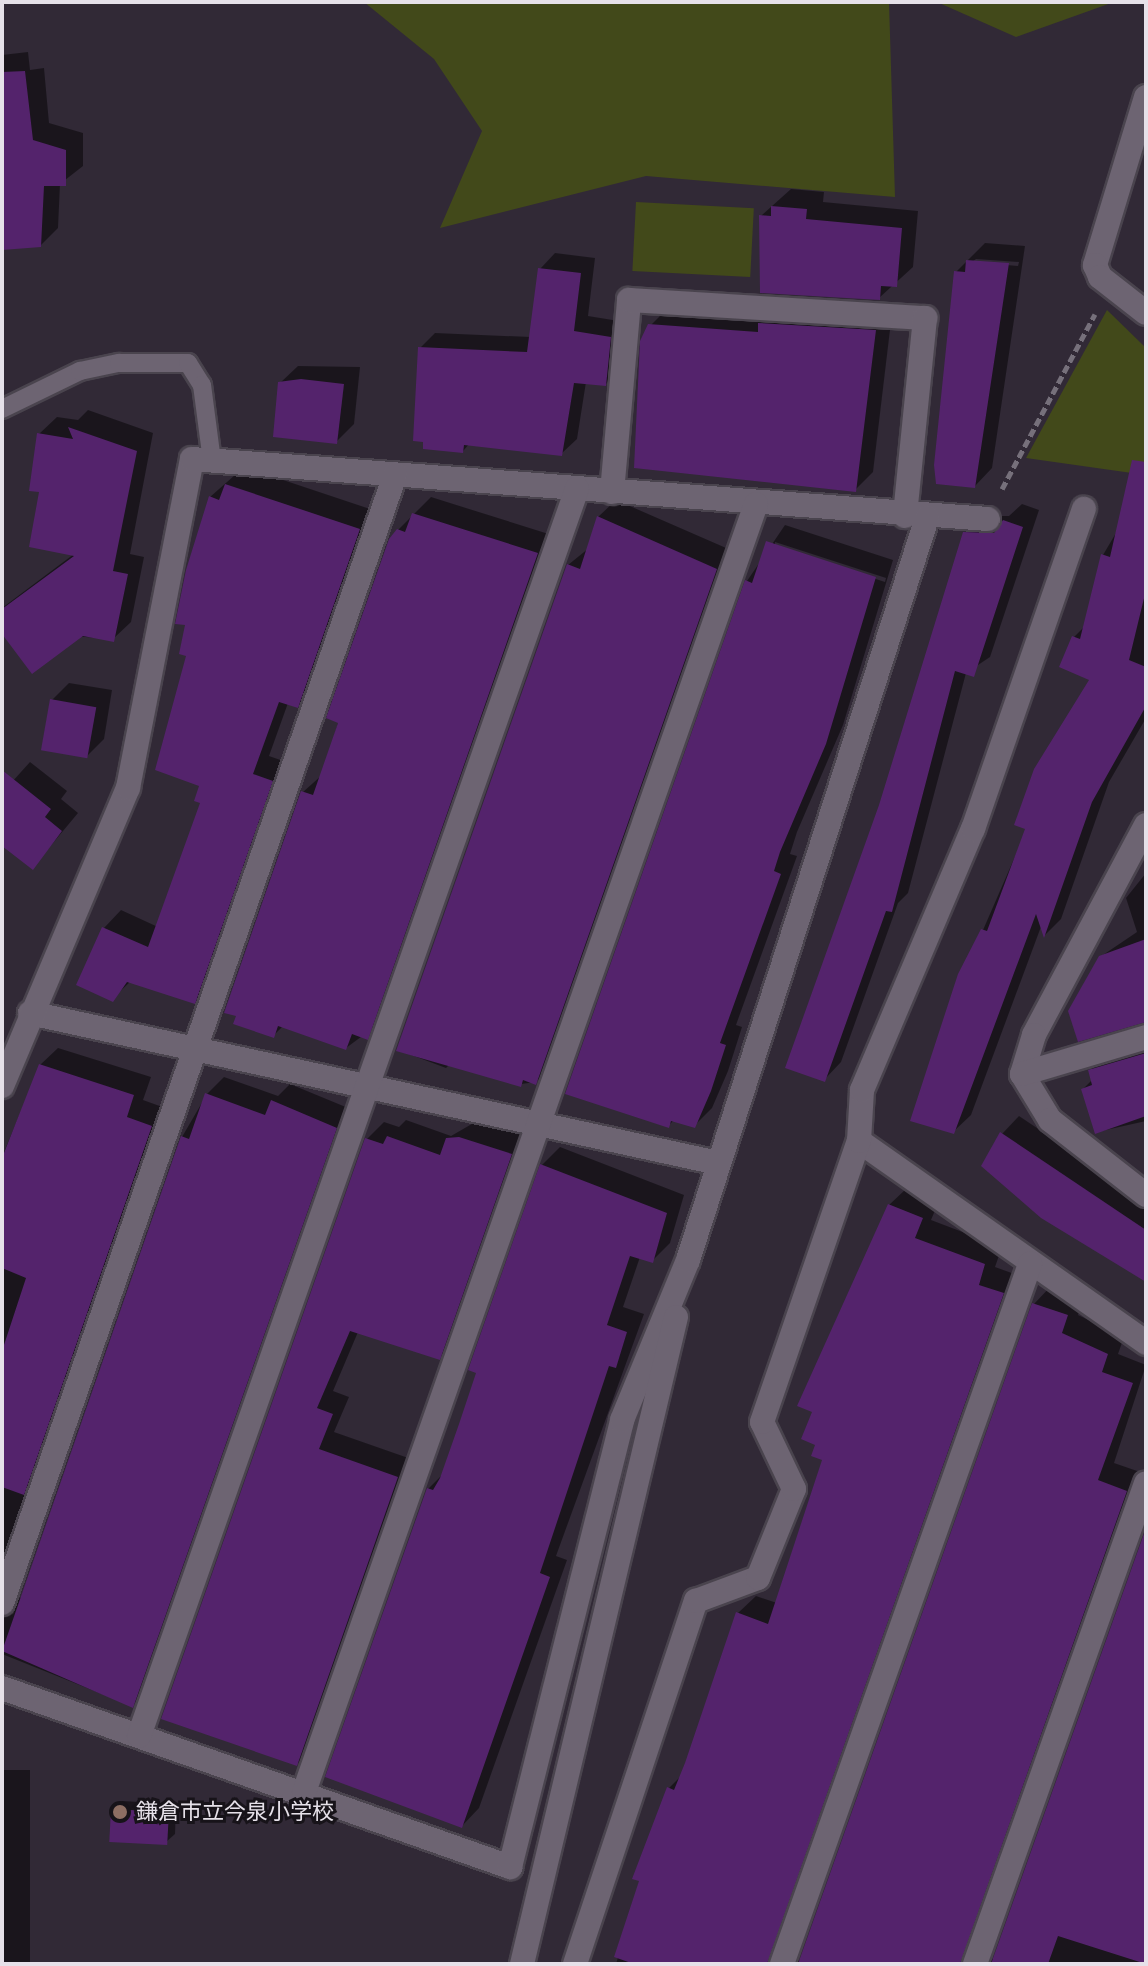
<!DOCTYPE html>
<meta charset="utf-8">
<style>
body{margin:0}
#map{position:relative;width:1148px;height:1966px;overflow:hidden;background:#312936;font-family:Montserrat,"Noto Sans JP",sans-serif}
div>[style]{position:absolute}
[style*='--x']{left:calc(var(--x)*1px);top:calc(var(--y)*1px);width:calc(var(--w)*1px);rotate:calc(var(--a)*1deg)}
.green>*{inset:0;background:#42491a;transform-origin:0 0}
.shadow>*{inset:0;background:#0007;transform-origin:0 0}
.building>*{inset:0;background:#54236c;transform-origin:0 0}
.path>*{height:5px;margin-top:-2.5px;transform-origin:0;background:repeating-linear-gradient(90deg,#76707b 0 8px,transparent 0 12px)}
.roads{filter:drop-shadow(2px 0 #4a444e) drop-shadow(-2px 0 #4a444e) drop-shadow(0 2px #4a444e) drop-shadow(0 -2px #4a444e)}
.lane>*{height:18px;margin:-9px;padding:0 9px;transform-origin:9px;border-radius:9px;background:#6d6472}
.street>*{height:24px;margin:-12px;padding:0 12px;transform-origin:12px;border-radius:12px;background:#6d6472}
.dots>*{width:22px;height:22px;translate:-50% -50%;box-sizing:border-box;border:4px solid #171319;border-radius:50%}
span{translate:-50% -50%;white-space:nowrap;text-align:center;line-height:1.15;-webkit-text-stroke:6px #171319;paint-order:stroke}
.poi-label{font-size:22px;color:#e6e1e9}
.left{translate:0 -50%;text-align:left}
.frame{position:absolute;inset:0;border:4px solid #e6e1e9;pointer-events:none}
</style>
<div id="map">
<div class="green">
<div style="clip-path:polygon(364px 2px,889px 2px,895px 197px,646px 176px,440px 228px,482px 131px,434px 59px)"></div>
<div style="clip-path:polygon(937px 2px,1114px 2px,1016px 37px)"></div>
<div style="left:636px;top:202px;width:118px;height:69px;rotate:3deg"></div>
<div style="clip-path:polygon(1107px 310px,1146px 348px,1146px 475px,1026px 458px)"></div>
</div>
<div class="shadow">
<div style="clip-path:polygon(28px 52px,30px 70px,44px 68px,49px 123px,83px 133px,83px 166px,60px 184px,58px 228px,41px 245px,2px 248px,2px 55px)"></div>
<div style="clip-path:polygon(791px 189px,824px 192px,823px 202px,918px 211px,913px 267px,879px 298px,761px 216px)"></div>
<div style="clip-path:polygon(evenodd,985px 243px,1025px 246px,992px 468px,975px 486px,956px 272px,985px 243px,976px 259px,1019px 262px,1018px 266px,972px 262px,976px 259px)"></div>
<div style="clip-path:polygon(555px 253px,595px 258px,588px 316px,625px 322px,621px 368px,606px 384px,586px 382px,577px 439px,561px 454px,470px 443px,463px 451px,420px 348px,435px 333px,531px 337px,540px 269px)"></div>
<div style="clip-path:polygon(668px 308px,892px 313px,873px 472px,855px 490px,650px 326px)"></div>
<div style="clip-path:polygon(298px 366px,360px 367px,354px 424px,336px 442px,280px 383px)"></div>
<div style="clip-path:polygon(88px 410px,153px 433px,130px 554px,144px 557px,131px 622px,113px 639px,2px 631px,2px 608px,74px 554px,41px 490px,39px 434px,57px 417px,78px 420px)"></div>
<div style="clip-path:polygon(244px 467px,376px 511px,315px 689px,297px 706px,288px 703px,269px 756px,289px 763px,212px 984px,194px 1001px,131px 981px,112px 999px,79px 984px,104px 928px,121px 910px,158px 927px,202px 802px,188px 654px,210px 497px)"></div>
<div style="clip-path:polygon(1146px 482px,1146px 718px,1109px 782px,1061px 919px,1045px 935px,1042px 924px,971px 1115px,953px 1132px,983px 930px,1092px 679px,1074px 637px,1085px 626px,1103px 555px)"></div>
<div style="clip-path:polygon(431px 497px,555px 536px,384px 1020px,346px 1048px,283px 1026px,273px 1036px,303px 792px,322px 775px,398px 530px)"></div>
<div style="clip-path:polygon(616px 500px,733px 551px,553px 1065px,536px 1082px,521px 1084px,454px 1060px,446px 1068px,398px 1050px,568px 565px,589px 548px,598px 517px)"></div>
<div style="clip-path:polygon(1022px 504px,1039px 510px,990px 657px,966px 673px,908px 893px,898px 903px,841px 1062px,824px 1080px,881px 805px,965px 533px,982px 516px,1009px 516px)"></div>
<div style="clip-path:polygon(evenodd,785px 525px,893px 560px,843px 725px,797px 832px,790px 854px,797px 856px,736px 1025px,742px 1027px,728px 1071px,712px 1108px,694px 1126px,674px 1120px,668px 1126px,747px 581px,785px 525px,775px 542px,886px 578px,885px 582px,775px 546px,775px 542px)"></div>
<div style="clip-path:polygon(69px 683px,112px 690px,104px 739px,87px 756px,52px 700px)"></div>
<div style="clip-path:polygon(30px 762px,67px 791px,61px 799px,78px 813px,33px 867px,2px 843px,2px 793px)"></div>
<div style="clip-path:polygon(1146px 873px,1146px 1005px,1100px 957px,1137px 932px,1126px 898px)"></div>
<div style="clip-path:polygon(1146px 1042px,1146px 1121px,1097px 1132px,1083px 1089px,1093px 1079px,1090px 1071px,1107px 1053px)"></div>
<div style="clip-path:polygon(58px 1048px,151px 1077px,143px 1100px,168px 1109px,14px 1601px,22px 1597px,182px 1137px,207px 1094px,224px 1077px,278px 1096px,290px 1084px,353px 1110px,150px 1688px,132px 1706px,2px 1654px,2px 1157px,40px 1065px)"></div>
<div style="clip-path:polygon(1019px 1116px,1146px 1201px,1146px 1280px,1002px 1134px)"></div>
<div style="clip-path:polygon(406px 1120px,451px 1136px,477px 1121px,528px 1137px,456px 1341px,439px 1358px,358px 1332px,333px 1391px,349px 1397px,334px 1432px,414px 1460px,314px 1747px,297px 1764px,164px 1717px,367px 1139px,384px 1122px,399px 1127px)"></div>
<div style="clip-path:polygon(560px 1147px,684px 1195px,670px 1243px,652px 1261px,640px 1257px,623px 1307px,644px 1314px,556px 1556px,567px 1560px,479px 1808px,462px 1826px,428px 1489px,443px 1474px,479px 1371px,471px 1369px,542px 1165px)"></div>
<div style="clip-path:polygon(907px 1188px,939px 1201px,931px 1220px,1002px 1247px,995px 1267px,1020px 1276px,788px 1957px,801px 1961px,1034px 1304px,1051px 1286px,1084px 1297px,1078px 1315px,1124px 1337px,1118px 1354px,1146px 1365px,1114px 1463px,1143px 1473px,987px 1962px,995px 1958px,1146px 1534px,1146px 1953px,1142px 1964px,616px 1964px,669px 1788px,682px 1775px,738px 1613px,756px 1596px,777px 1603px,824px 1459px,889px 1205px)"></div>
<div style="left:2px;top:1770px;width:28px;height:194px"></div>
<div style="clip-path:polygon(122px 1801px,176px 1804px,175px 1834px,166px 1842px,113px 1810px)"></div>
</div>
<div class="building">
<div style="clip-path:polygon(25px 71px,33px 140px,66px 150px,66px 186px,44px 186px,41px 247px,2px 250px,2px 72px)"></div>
<div style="clip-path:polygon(771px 206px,807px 209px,806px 219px,902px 228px,897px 287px,881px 286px,880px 300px,760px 293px,759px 215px,771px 216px)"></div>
<div style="clip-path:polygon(966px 260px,1009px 263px,975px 488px,936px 484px,934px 465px,954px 271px,965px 272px)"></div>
<div style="clip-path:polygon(538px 268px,581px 273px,574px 331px,611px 337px,606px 386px,574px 383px,562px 456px,464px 445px,463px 453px,423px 449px,423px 442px,413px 441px,418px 347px,527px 352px)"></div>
<div style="clip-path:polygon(758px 323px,876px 330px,856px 492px,634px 468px,640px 341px,648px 324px,758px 332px)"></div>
<div style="clip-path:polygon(301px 379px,344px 384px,337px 444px,273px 437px,278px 382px)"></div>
<div style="clip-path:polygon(68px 427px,137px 451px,113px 571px,128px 574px,114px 642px,83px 636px,32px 674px,2px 634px,2px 609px,74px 556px,29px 547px,39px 492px,29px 491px,37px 433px,73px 439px)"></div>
<div style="clip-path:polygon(1132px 460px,1146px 462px,1146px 590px,1129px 660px,1146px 667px,1146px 706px,1092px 802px,1044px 938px,1036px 914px,954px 1134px,910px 1121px,958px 974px,981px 929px,987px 931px,1025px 829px,1014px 825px,1034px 769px,1089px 680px,1059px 667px,1072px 636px,1080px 639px,1101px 554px,1110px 557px)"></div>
<div style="clip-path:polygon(225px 484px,360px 529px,298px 708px,279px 702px,253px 774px,273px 781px,195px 1004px,127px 982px,113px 1002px,76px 985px,102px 927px,148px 947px,200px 803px,194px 801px,199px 786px,155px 770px,186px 656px,179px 654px,185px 625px,175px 624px,186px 570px,209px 496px,219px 500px)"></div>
<div style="clip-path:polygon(412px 513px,538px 553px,368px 1040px,352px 1034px,346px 1050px,278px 1026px,274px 1038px,233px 1024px,236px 1016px,224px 1013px,301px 791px,313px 795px,338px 723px,326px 718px,389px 539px,397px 529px,405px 532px)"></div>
<div style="clip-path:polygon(597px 516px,717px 569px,536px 1085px,523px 1080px,521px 1087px,396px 1051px,567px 564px,580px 569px)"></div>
<div style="clip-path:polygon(1003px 520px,1023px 527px,974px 677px,955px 671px,892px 912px,886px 911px,825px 1082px,785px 1068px,879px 805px,963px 532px,994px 533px)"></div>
<div style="clip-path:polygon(766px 541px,876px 577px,826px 744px,780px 852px,774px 871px,781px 874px,720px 1043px,726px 1045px,711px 1091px,695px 1128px,671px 1121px,669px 1128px,565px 1094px,745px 580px,752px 583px)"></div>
<div style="left:50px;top:699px;width:47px;height:52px;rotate:10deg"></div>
<div style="clip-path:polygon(2px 770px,51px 809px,45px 817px,62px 831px,33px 870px,2px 846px)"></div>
<div style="clip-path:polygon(1146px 939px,1146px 1022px,1078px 1042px,1068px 1011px,1099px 956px)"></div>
<div style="clip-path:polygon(1146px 1053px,1146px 1116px,1095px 1134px,1081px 1089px,1092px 1085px,1088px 1070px)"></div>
<div style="clip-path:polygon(39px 1064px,134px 1095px,127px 1117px,152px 1126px,24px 1495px,2px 1487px,2px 1351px,26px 1278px,2px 1268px,2px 1158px)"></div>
<div style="clip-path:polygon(205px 1093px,265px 1115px,271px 1100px,337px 1128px,133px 1708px,2px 1651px,181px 1136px,189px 1139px)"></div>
<div style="clip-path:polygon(1000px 1132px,1146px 1230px,1146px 1282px,1041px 1218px,981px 1166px)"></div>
<div style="clip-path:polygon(387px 1136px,440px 1155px,446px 1138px,459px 1137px,512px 1154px,440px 1360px,350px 1331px,317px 1408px,333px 1414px,319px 1449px,398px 1477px,297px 1766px,161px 1719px,365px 1138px,383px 1144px)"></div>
<div style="clip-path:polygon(540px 1164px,667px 1213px,653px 1263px,630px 1256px,607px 1325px,627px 1332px,616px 1368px,609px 1366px,540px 1573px,550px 1577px,462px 1828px,325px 1777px,427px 1488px,433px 1490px,440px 1478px,459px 1424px,476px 1373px,468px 1370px)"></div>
<div style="clip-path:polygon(888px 1204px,923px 1218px,915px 1238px,985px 1264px,979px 1285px,1004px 1293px,767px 1964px,634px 1964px,614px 1957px,639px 1881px,632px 1879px,667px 1787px,674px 1790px,685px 1763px,736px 1612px,768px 1624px,822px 1460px,811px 1456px,815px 1445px,801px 1439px,812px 1412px,797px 1406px)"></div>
<div style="clip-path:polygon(1032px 1303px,1068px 1315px,1062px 1333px,1108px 1354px,1102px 1372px,1133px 1383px,1098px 1480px,1127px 1491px,960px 1964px,798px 1964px)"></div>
<div style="clip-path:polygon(1146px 1528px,1146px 1964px,1058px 1936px,1048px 1964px,991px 1964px)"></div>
<div style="left:111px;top:1809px;width:58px;height:33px;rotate:3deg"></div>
</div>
<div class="path">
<div style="--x:1002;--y:489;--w:198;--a:-62"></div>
</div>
<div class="roads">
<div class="lane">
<div style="--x:2;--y:409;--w:87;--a:-26"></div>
<div style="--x:80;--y:371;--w:40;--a:-12"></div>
<div style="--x:119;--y:363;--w:69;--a:0"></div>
<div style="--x:188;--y:363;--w:26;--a:58"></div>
<div style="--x:202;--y:385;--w:77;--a:82.5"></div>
</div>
<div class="street">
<div style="--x:1146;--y:97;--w:176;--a:106.9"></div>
<div style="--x:1095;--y:265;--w:13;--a:67"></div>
<div style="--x:1100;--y:277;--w:58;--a:38"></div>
<div style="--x:612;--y:492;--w:193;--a:-84.9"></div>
<div style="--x:629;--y:300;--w:297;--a:3.5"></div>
<div style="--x:925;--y:318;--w:199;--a:95.8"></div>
<div style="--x:1146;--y:825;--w:238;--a:118.1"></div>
<div style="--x:1034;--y:1035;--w:41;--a:107.1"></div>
<div style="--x:1022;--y:1074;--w:54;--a:58.7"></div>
<div style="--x:1050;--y:1120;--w:122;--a:38"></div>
<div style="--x:30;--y:1013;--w:704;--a:12.3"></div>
<div style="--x:1022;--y:1074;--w:129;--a:-16.6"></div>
<div style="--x:2;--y:1086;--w:324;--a:-67.1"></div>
<div style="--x:128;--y:788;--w:335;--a:-79"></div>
<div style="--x:192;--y:459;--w:798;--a:4.31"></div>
<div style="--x:859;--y:1141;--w:351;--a:35.1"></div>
<div style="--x:2;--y:1603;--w:1195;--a:-70.79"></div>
<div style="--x:2;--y:1688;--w:539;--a:19.41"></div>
<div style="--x:510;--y:1867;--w:461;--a:-75.9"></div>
<div style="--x:622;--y:1420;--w:173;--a:-67.6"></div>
<div style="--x:688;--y:1260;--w:780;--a:-72.15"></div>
<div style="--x:139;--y:1736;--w:1322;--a:-70.65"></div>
<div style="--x:304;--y:1792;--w:1365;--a:-70.66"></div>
<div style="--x:522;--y:1964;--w:665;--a:-76.61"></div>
<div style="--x:575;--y:1964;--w:383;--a:-71.6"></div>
<div style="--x:696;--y:1601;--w:66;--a:-20.4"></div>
<div style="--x:758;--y:1578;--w:96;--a:-68"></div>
<div style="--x:794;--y:1489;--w:74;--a:-115.5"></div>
<div style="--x:762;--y:1422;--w:297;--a:-71"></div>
<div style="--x:859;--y:1141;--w:51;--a:-86.6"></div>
<div style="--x:862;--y:1090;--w:284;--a:-67"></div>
<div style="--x:973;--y:829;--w:339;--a:-70.9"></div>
<div style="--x:782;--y:1964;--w:743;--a:-70.49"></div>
<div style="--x:975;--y:1964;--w:510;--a:-70.43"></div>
</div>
</div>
<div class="dots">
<div style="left:120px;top:1812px;background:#8d6e63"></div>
</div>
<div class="poi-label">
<span class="left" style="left:136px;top:1812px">鎌倉市立今泉小学校</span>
</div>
<div class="frame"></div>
</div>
